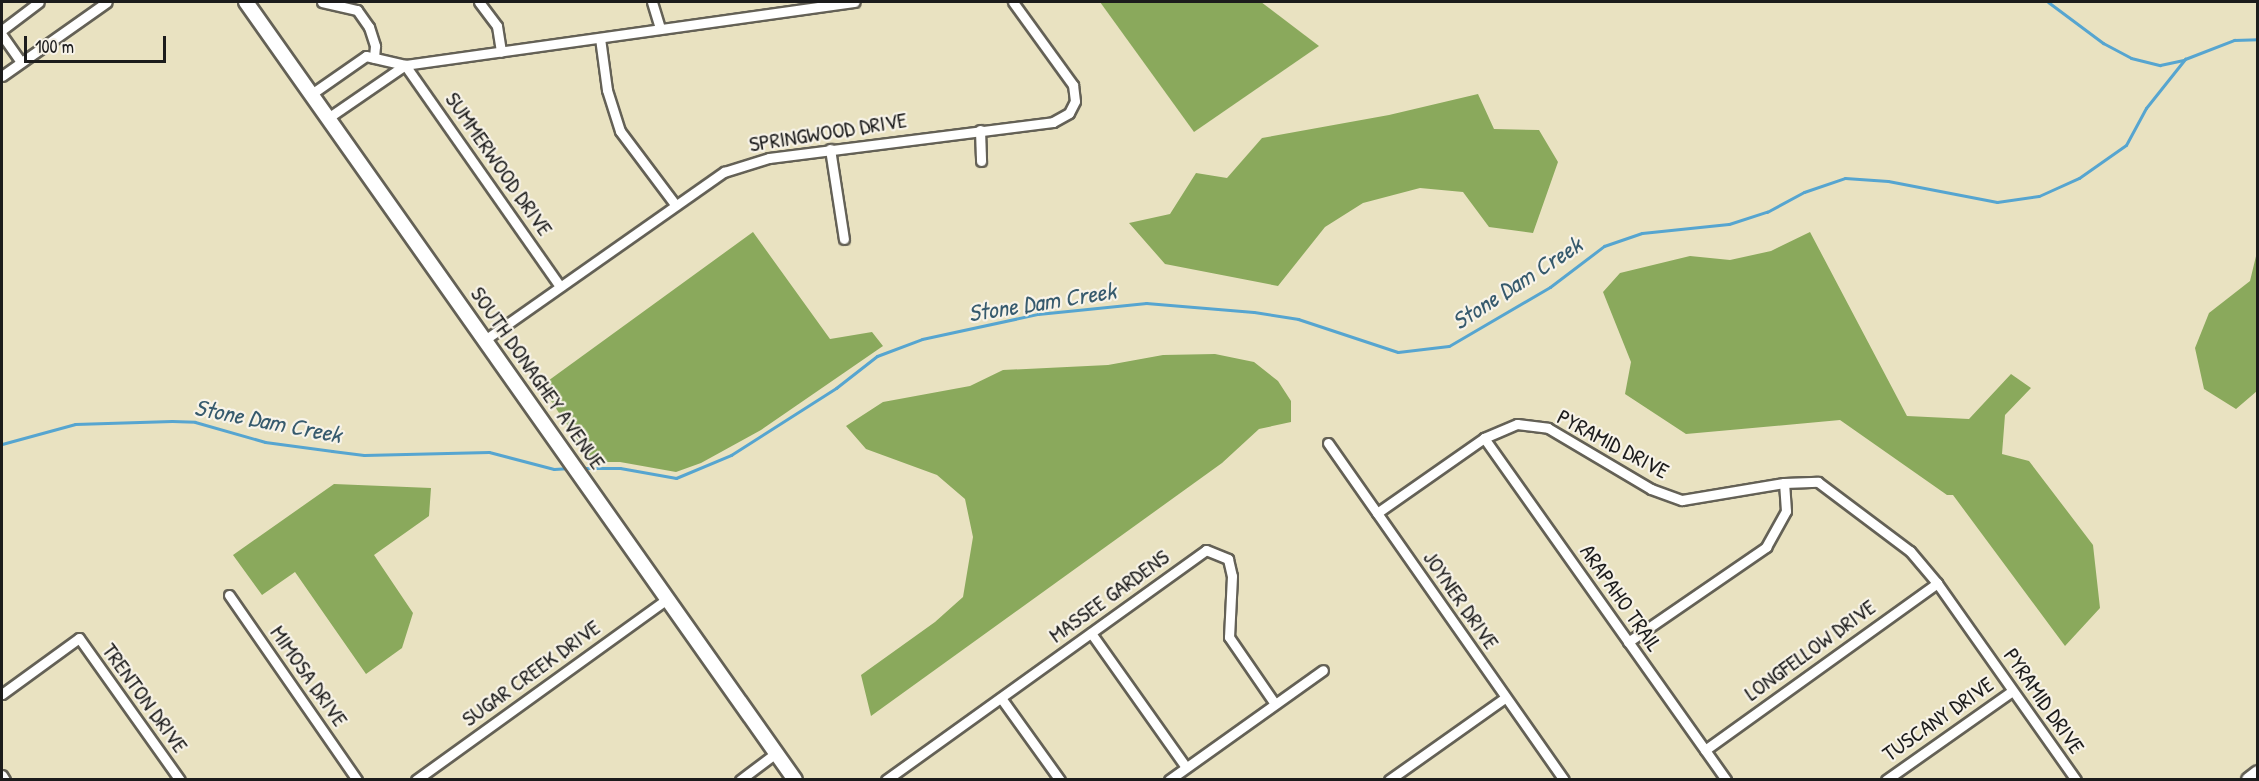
<!DOCTYPE html>
<style>
body{margin:0}
#map{position:relative;width:2259px;height:781px;overflow:hidden;background:#e9e2c1;font-family:"Patrick Hand",sans-serif}
div>[style]{position:absolute}
[style*='--x']{left:calc(var(--x)*1px);top:calc(var(--y)*1px);width:calc(var(--w)*1px);rotate:calc(var(--a)*1deg)}
.forest>*{inset:0;background:#8aa95c}
.stream>*{height:3px;margin:-1.5px;padding:0 1.5px;transform-origin:1.5px;border-radius:1.5px;background:#56a5d0}
.roads{filter:drop-shadow(2px 0 #646156) drop-shadow(-2px 0 #646156) drop-shadow(0 2px #646156) drop-shadow(0 -2px #646156)}
.street>*{height:9px;margin:-4.5px;padding:0 4.5px;transform-origin:4.5px;border-radius:4.5px;background:#fff}
.secondary>*{height:14px;margin:-7px;padding:0 7px;transform-origin:7px;border-radius:7px;background:#fff}
span{translate:-50% -50%;white-space:nowrap;text-align:center;line-height:1.15;-webkit-text-stroke:4.5px #f7f3e8;paint-order:stroke}
.street-label{font-size:22px;color:#1c1c1c}
.water-label{font-size:24px;color:#365a6d;font-style:italic}
.frame{position:absolute;inset:0;border:3px solid #1c1c1c;pointer-events:none}
.scale{position:absolute;left:24px;top:36px;width:142px;height:27px;box-sizing:border-box;border:3px solid #1c1c1c;border-top:0;padding-left:8px;font-size:18px;line-height:21px;white-space:nowrap;color:#1c1c1c;-webkit-text-stroke:4px #f7f3e8;paint-order:stroke}
</style>
<div id="map">
<div class="forest">
<div style="clip-path:polygon(1100px 2px,1261px 2px,1319px 46px,1194px 132px)"></div>
<div style="clip-path:polygon(1478px 94px,1494px 129px,1539px 130px,1558px 162px,1533px 233px,1489px 227px,1463px 192px,1420px 188px,1363px 203px,1325px 227px,1278px 286px,1165px 264px,1129px 223px,1170px 214px,1196px 173px,1227px 178px,1262px 138px,1389px 115px)"></div>
<div style="clip-path:polygon(753px 232px,830px 339px,872px 332px,883px 346px,761px 430px,701px 463px,676px 472px,620px 462px,592px 462px,541px 386px)"></div>
<div style="clip-path:polygon(1810px 232px,1907px 416px,1969px 419px,2011px 374px,2031px 388px,2005px 415px,2002px 454px,2029px 461px,2093px 545px,2100px 608px,2065px 646px,1953px 495px,1947px 495px,1840px 420px,1686px 434px,1625px 394px,1631px 362px,1603px 292px,1620px 273px,1690px 256px,1730px 260px,1771px 251px)"></div>
<div style="clip-path:polygon(2257px 252px,2257px 391px,2236px 409px,2204px 389px,2195px 348px,2209px 313px,2250px 281px)"></div>
<div style="clip-path:polygon(1215px 354px,1254px 362px,1278px 381px,1291px 401px,1291px 422px,1259px 429px,1222px 463px,871px 716px,861px 675px,935px 622px,963px 597px,973px 537px,965px 499px,937px 475px,866px 449px,846px 426px,883px 402px,970px 386px,1003px 370px,1108px 365px,1163px 355px)"></div>
<div style="clip-path:polygon(334px 484px,431px 488px,429px 516px,374px 555px,413px 613px,402px 648px,366px 674px,295px 572px,262px 595px,233px 555px)"></div>
</div>
<div class="stream">
<div style="--x:2048;--y:2;--w:69;--a:36.7"></div>
<div style="--x:2103;--y:43;--w:32;--a:28"></div>
<div style="--x:2131;--y:58;--w:30;--a:14"></div>
<div style="--x:2160;--y:65;--w:24;--a:-12"></div>
<div style="--x:2;--y:444;--w:76;--a:-15.3"></div>
<div style="--x:75;--y:424;--w:97;--a:-1.8"></div>
<div style="--x:172;--y:421;--w:23;--a:2"></div>
<div style="--x:195;--y:422;--w:73;--a:15.9"></div>
<div style="--x:265;--y:442;--w:68;--a:7.7"></div>
<div style="--x:332;--y:451;--w:32;--a:7"></div>
<div style="--x:364;--y:455;--w:125;--a:-1.4"></div>
<div style="--x:489;--y:452;--w:67;--a:14.7"></div>
<div style="--x:554;--y:469;--w:16;--a:-4"></div>
<div style="--x:580;--y:468;--w:40;--a:0"></div>
<div style="--x:620;--y:468;--w:57;--a:10.1"></div>
<div style="--x:676;--y:478;--w:60;--a:-22.7"></div>
<div style="--x:731;--y:455;--w:125;--a:-32.5"></div>
<div style="--x:836;--y:388;--w:52;--a:-38"></div>
<div style="--x:877;--y:356;--w:48;--a:-20.7"></div>
<div style="--x:922;--y:339;--w:119;--a:-12.2"></div>
<div style="--x:1038;--y:314;--w:109;--a:-5.8"></div>
<div style="--x:1146;--y:303;--w:108;--a:4.8"></div>
<div style="--x:1254;--y:312;--w:45;--a:9"></div>
<div style="--x:1298;--y:319;--w:105;--a:18.3"></div>
<div style="--x:1398;--y:352;--w:51;--a:-6.7"></div>
<div style="--x:1449;--y:346;--w:117;--a:-30.3"></div>
<div style="--x:1550;--y:287;--w:68;--a:-37.2"></div>
<div style="--x:1604;--y:246;--w:40;--a:-18.9"></div>
<div style="--x:1642;--y:233;--w:87;--a:-5.9"></div>
<div style="--x:1729;--y:224;--w:40;--a:-18"></div>
<div style="--x:1767;--y:212;--w:42;--a:-28.4"></div>
<div style="--x:1804;--y:192;--w:43;--a:-18.9"></div>
<div style="--x:1845;--y:178;--w:43;--a:4"></div>
<div style="--x:1888;--y:181;--w:111;--a:10.9"></div>
<div style="--x:1997;--y:202;--w:42;--a:-8.1"></div>
<div style="--x:2039;--y:196;--w:44;--a:-24.2"></div>
<div style="--x:2079;--y:178;--w:57;--a:-35.1"></div>
<div style="--x:2126;--y:145;--w:42;--a:-61.6"></div>
<div style="--x:2146;--y:108;--w:63;--a:-51.5"></div>
<div style="--x:2185;--y:59;--w:53;--a:-21.2"></div>
<div style="--x:2234;--y:40;--w:24;--a:-2"></div>
</div>
<div class="roads">
<div class="street">
<div style="--x:322;--y:2;--w:36;--a:13"></div>
<div style="--x:357;--y:10;--w:21;--a:55"></div>
<div style="--x:369;--y:27;--w:20;--a:72"></div>
<div style="--x:375;--y:46;--w:12;--a:95"></div>
<div style="--x:479;--y:2;--w:30;--a:53"></div>
<div style="--x:497;--y:26;--w:26;--a:81"></div>
<div style="--x:652;--y:2;--w:28;--a:73"></div>
<div style="--x:2;--y:30;--w:46;--a:-37.1"></div>
<div style="--x:2;--y:35;--w:33;--a:55"></div>
<div style="--x:600;--y:38;--w:52;--a:82.3"></div>
<div style="--x:607;--y:90;--w:43;--a:72.4"></div>
<div style="--x:620;--y:131;--w:90;--a:53.1"></div>
<div style="--x:405;--y:65;--w:270;--a:55"></div>
<div style="--x:2;--y:76;--w:128;--a:-35.2"></div>
<div style="--x:310;--y:95;--w:68;--a:-34.9"></div>
<div style="--x:366;--y:56;--w:40;--a:13"></div>
<div style="--x:405;--y:65;--w:454;--a:-8"></div>
<div style="--x:328;--y:118;--w:93;--a:-34.5"></div>
<div style="--x:980;--y:130;--w:31;--a:88"></div>
<div style="--x:830;--y:149;--w:91;--a:81.2"></div>
<div style="--x:486;--y:339;--w:291;--a:-35.1"></div>
<div style="--x:724;--y:172;--w:47;--a:-17.3"></div>
<div style="--x:769;--y:158;--w:286;--a:-7.2"></div>
<div style="--x:1053;--y:122;--w:18;--a:-29"></div>
<div style="--x:1069;--y:113;--w:13;--a:-63"></div>
<div style="--x:1075;--y:101;--w:16;--a:-97"></div>
<div style="--x:1073;--y:85;--w:102;--a:-125.9"></div>
<div style="--x:1484;--y:438;--w:419;--a:54.7"></div>
<div style="--x:1328;--y:443;--w:411;--a:55"></div>
<div style="--x:1377;--y:513;--w:131;--a:-35"></div>
<div style="--x:1484;--y:438;--w:36;--a:-23"></div>
<div style="--x:1517;--y:424;--w:31;--a:7"></div>
<div style="--x:1548;--y:428;--w:120;--a:30.6"></div>
<div style="--x:1651;--y:489;--w:33;--a:20"></div>
<div style="--x:1682;--y:500;--w:103;--a:-9.5"></div>
<div style="--x:1784;--y:483;--w:34;--a:-2"></div>
<div style="--x:1818;--y:482;--w:115;--a:36.9"></div>
<div style="--x:1910;--y:551;--w:42;--a:49.8"></div>
<div style="--x:1937;--y:583;--w:241;--a:54.8"></div>
<div style="--x:229;--y:595;--w:225;--a:55.3"></div>
<div style="--x:1091;--y:633;--w:164;--a:54.7"></div>
<div style="--x:1628;--y:642;--w:168;--a:-34.5"></div>
<div style="--x:1766;--y:547;--w:41;--a:-60.9"></div>
<div style="--x:1786;--y:511;--w:28;--a:-94"></div>
<div style="--x:2;--y:694;--w:95;--a:-36"></div>
<div style="--x:79;--y:638;--w:174;--a:54.6"></div>
<div style="--x:1001;--y:698;--w:101;--a:54.3"></div>
<div style="--x:1705;--y:750;--w:286;--a:-35.7"></div>
<div style="--x:2;--y:775;--w:6;--a:59"></div>
<div style="--x:416;--y:780;--w:311;--a:-35.8"></div>
<div style="--x:740;--y:780;--w:45;--a:-36.9"></div>
<div style="--x:886;--y:780;--w:394;--a:-35.7"></div>
<div style="--x:1206;--y:550;--w:24;--a:22"></div>
<div style="--x:1228;--y:559;--w:17;--a:77"></div>
<div style="--x:1232;--y:576;--w:61;--a:92.8"></div>
<div style="--x:1229;--y:637;--w:81;--a:55.5"></div>
<div style="--x:1169;--y:780;--w:189;--a:-35.5"></div>
<div style="--x:1389;--y:780;--w:142;--a:-35.3"></div>
<div style="--x:1886;--y:780;--w:154;--a:-35.2"></div>
</div>
<div class="secondary">
<div style="--x:246;--y:2;--w:952;--a:54.79"></div>
<div style="--x:2249;--y:780;--w:11;--a:-38"></div>
</div>
</div>
<div class="street-label">
<span style="left:828px;top:132px;rotate:-9deg">SPRINGWOOD DRIVE</span>
<span style="left:499px;top:164px;rotate:55deg">SUMMERWOOD DRIVE</span>
<span style="left:538px;top:378px;rotate:55deg">SOUTH DONAGHEY AVENUE</span>
<span style="left:1613px;top:444px;rotate:28deg">PYRAMID DRIVE</span>
<span style="left:1109px;top:596px;rotate:-36deg">MASSEE GARDENS</span>
<span style="left:1621px;top:598px;rotate:55deg">ARAPAHO TRAIL</span>
<span style="left:1461px;top:600px;rotate:55deg">JOYNER DRIVE</span>
<span style="left:1810px;top:650px;rotate:-36deg">LONGFELLOW DRIVE</span>
<span style="left:531px;top:673px;rotate:-36deg">SUGAR CREEK DRIVE</span>
<span style="left:309px;top:676px;rotate:55deg">MIMOSA DRIVE</span>
<span style="left:145px;top:698px;rotate:54deg">TRENTON DRIVE</span>
<span style="left:2044px;top:701px;rotate:55deg">PYRAMID DRIVE</span>
<span style="left:1938px;top:719px;rotate:-35deg">TUSCANY DRIVE</span>
</div>
<div class="water-label">
<span style="left:1517px;top:283px;rotate:-33deg">Stone Dam Creek</span>
<span style="left:1042px;top:302px;rotate:-9deg">Stone Dam Creek</span>
<span style="left:268px;top:421px;rotate:11deg">Stone Dam Creek</span>
</div>
<div class="frame"></div>
<div class="scale">100 m</div>
</div>
